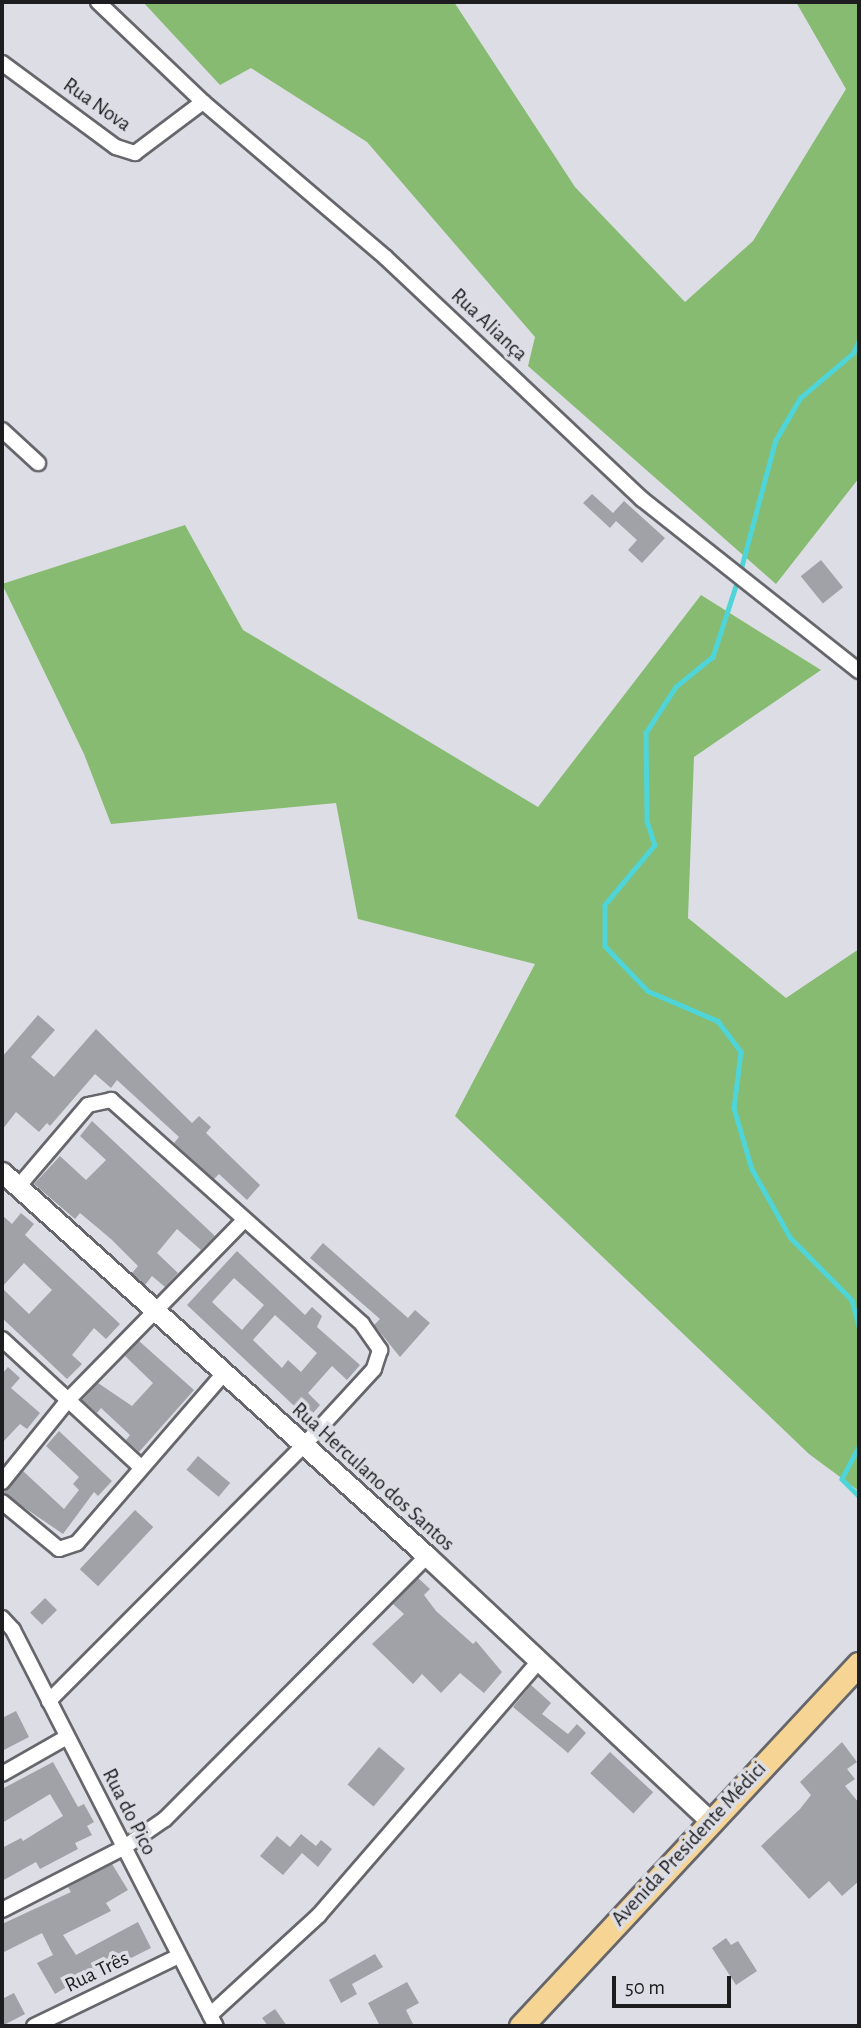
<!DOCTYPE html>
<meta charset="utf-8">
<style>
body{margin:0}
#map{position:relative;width:861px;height:2028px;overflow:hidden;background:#dddee5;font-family:"Alegreya Sans",sans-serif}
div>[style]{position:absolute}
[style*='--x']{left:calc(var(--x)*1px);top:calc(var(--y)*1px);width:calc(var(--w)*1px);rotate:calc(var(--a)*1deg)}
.forest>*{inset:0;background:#87bb72}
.stream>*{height:4.5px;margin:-2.25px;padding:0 2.25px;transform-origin:2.25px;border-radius:2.25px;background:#4fd4d8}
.building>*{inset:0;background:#a1a1a8;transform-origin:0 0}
.roads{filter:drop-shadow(2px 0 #66666c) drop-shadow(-2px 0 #66666c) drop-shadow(0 2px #66666c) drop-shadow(0 -2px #66666c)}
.street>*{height:14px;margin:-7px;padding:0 7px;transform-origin:7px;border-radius:7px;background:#fff}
.secondary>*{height:19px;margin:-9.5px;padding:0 9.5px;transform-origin:9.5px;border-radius:9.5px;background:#fff}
.primary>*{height:23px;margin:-11.5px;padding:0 11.5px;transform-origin:11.5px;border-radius:11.5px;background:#f6d594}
span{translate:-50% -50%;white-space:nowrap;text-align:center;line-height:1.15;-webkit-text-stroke:7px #dddee5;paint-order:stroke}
.street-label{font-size:21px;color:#1d1d20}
.frame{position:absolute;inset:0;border:4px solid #1d1d20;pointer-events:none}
.scale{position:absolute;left:612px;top:1976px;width:119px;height:32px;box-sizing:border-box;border:4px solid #1d1d20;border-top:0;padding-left:9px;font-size:21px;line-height:24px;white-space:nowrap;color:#1d1d20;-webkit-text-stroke:5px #dddee5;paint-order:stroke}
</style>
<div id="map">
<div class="forest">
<div style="clip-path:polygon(143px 2px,454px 2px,575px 187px,685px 302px,753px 241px,846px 89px,796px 2px,859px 2px,859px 478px,776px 584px,528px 366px,535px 337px,367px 142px,251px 68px,220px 85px)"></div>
<div style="clip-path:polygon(185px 525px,243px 630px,538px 807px,701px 595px,821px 670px,694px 757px,688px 918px,786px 998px,859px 949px,859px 1491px,809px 1454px,455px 1116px,535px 964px,358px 919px,336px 803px,111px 824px,84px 754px,2px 584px)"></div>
</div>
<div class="stream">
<div style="--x:740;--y:572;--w:136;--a:-75"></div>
<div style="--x:775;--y:441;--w:50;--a:-59.8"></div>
<div style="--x:800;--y:398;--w:70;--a:-40.3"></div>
<div style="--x:853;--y:353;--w:14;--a:-65"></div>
<div style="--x:738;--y:580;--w:81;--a:108"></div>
<div style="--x:713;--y:657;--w:48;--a:141"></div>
<div style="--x:676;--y:687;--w:55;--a:123.1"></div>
<div style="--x:646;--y:733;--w:88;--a:89.3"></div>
<div style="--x:647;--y:821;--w:25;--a:72"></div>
<div style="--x:655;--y:845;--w:78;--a:129.8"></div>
<div style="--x:605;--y:905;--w:41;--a:90"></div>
<div style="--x:605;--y:946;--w:62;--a:46.3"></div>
<div style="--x:648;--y:991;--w:76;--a:23.2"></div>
<div style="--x:718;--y:1021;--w:39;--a:53"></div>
<div style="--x:741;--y:1052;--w:56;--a:97.1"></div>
<div style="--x:734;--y:1108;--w:64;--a:73.6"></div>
<div style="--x:752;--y:1169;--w:78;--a:60.8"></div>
<div style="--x:790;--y:1237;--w:88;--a:45.5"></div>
<div style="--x:852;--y:1300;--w:27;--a:75"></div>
<div style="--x:859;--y:1447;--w:36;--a:118"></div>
<div style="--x:842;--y:1479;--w:24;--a:45"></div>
</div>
<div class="building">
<div style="clip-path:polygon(592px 494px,613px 513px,624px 501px,665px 538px,642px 563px,628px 550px,637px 540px,616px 521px,610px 528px,583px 503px)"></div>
<div style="left:821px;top:560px;width:35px;height:26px;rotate:51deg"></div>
<div style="clip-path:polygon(38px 1015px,55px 1030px,31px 1057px,54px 1077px,96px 1029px,192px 1123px,199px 1116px,211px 1127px,206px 1133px,260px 1185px,247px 1200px,219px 1174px,214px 1179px,174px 1143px,179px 1137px,117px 1080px,111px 1088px,95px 1074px,50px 1126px,47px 1123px,39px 1132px,16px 1112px,2px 1130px,2px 1057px)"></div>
<div style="clip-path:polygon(92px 1121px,215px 1236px,201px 1250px,177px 1229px,157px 1253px,178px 1273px,165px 1287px,152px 1276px,145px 1285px,132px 1273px,138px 1266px,111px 1239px,80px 1213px,75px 1219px,34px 1184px,60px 1156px,86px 1180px,106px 1160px,80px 1136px)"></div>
<div style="clip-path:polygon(21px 1213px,34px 1224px,25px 1235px,120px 1324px,106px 1339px,94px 1328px,72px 1355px,82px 1364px,67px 1379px,2px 1318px,2px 1288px,29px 1314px,52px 1290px,24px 1263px,2px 1287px,2px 1215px,12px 1224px)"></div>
<div style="clip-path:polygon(323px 1243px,408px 1318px,415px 1310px,430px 1323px,400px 1357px,374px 1325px,380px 1319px,310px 1258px)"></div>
<div style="clip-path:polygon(evenodd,237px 1251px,305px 1315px,312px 1307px,322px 1316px,317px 1327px,360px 1365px,347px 1380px,332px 1366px,308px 1393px,320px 1405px,308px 1419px,187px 1305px,237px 1251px,234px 1278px,264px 1305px,242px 1330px,212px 1302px,234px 1278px,237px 1251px,275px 1315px,317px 1353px,301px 1372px,288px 1360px,282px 1368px,253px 1340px,275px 1315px)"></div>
<div style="clip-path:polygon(139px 1341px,194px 1390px,139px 1452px,126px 1440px,130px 1435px,101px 1408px,97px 1413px,82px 1400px,98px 1383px,132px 1406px,153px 1383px,125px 1356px)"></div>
<div style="clip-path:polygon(8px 1367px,20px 1378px,11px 1388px,40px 1413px,27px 1429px,20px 1424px,2px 1443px,2px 1374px)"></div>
<div style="clip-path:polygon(59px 1431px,112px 1481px,98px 1496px,94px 1492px,63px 1534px,3px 1493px,23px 1471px,64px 1509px,79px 1490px,73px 1484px,79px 1477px,46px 1446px)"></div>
<div style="left:198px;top:1456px;width:42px;height:18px;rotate:40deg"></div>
<div style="left:135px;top:1510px;width:25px;height:81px;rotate:43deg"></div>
<div style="clip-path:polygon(418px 1578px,430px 1589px,424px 1595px,436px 1611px,473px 1644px,476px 1641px,502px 1672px,484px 1693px,460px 1673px,441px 1693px,422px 1674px,413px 1684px,372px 1644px,404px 1614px,393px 1604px)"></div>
<div style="left:45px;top:1598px;width:17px;height:21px;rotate:45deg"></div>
<div style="clip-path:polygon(531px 1685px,551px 1703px,542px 1714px,568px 1734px,577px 1724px,586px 1733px,568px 1753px,513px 1707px)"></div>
<div style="clip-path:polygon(16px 1711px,29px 1737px,2px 1751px,2px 1718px)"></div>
<div style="clip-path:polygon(842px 1742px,857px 1762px,847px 1769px,855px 1779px,845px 1786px,859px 1803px,859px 1881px,842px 1896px,829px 1881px,809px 1899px,761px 1846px,800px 1809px,811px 1795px,800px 1782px)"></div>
<div style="left:379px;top:1747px;width:34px;height:49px;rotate:40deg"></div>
<div style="left:610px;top:1752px;width:59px;height:29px;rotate:43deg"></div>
<div style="clip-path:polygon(53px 1762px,78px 1807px,84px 1804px,94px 1822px,87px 1826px,92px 1835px,75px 1843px,78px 1849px,40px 1869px,36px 1862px,2px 1881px,2px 1848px,21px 1838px,23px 1841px,63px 1816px,50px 1794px,2px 1823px,2px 1789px)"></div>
<div style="clip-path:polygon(301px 1834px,316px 1846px,321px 1840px,332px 1849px,318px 1867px,302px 1853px,283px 1875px,260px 1856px,277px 1836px,290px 1847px)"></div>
<div style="clip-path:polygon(112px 1864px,128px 1890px,106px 1903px,111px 1911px,63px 1935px,76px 1955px,138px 1922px,151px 1948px,115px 1966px,118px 1971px,104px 1978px,98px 1968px,55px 1994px,37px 1963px,53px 1955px,42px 1933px,2px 1953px,2px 1924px,71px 1892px,68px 1887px)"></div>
<div style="clip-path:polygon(726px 1938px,731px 1945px,738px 1941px,757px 1971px,736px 1985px,712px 1948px)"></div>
<div style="clip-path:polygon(375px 1954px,383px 1967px,352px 1984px,357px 1994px,341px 2003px,329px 1980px)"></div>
<div style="clip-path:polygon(407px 1982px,419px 2003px,406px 2010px,414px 2026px,380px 2026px,368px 2003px)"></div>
<div style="clip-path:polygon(14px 1993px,25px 2014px,2px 2026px,2px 1999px)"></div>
<div style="clip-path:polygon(275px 2009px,287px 2026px,268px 2026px,262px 2018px)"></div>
</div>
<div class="roads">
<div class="street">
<div style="--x:98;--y:2;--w:145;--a:43.6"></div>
<div style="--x:203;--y:102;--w:240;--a:40.4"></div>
<div style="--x:386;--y:258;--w:352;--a:43.3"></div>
<div style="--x:642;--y:499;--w:277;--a:38.4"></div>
<div style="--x:2;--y:63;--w:142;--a:36.4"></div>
<div style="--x:116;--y:147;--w:20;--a:18"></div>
<div style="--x:135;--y:153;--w:85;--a:-36.9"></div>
<div style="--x:2;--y:430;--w:49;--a:42.5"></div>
<div style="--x:18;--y:1187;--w:108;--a:-49.5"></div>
<div style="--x:88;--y:1105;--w:24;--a:-12"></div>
<div style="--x:111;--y:1100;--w:336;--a:41.7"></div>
<div style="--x:362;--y:1324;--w:32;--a:55"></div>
<div style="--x:380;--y:1350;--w:20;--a:108"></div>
<div style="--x:374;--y:1369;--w:102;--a:132.6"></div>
<div style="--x:305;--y:1444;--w:363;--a:134.9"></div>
<div style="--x:2;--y:1339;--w:190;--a:42.7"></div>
<div style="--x:2;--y:1482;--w:107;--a:-51.1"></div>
<div style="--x:69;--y:1399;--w:250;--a:-45.6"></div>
<div style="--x:2;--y:1502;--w:74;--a:39.5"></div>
<div style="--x:59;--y:1549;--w:19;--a:-18"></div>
<div style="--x:77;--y:1543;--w:225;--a:-49.1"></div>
<div style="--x:2;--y:1618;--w:16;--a:47"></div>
<div style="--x:13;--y:1630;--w:445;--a:62.9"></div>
<div style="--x:2;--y:1774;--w:73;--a:-29.7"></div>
<div style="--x:2;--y:1910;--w:136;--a:-27.1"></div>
<div style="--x:123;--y:1848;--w:51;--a:-34.6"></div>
<div style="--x:165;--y:1819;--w:371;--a:-45.1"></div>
<div style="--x:210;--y:2015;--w:148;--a:-42.5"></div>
<div style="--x:319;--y:1915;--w:335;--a:-49.1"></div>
<div style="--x:34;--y:2026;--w:161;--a:-25.8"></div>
</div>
<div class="secondary">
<div style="--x:2;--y:1172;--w:573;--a:42.1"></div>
<div style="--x:427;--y:1556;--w:388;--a:43.1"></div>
</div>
<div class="primary">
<div style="--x:521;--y:2026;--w:495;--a:-47"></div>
</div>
</div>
<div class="street-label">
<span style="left:97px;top:105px;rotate:35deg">Rua Nova</span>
<span style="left:489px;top:325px;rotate:43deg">Rua Aliança</span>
<span style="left:373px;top:1477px;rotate:42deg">Rua Herculano dos Santos</span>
<span style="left:129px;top:1812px;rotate:63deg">Rua do Pico</span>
<span style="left:689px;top:1844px;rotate:-47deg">Avenida Presidente Médici</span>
<span style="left:97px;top:1972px;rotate:-26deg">Rua Três</span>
</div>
<div class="frame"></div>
<div class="scale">50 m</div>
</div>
